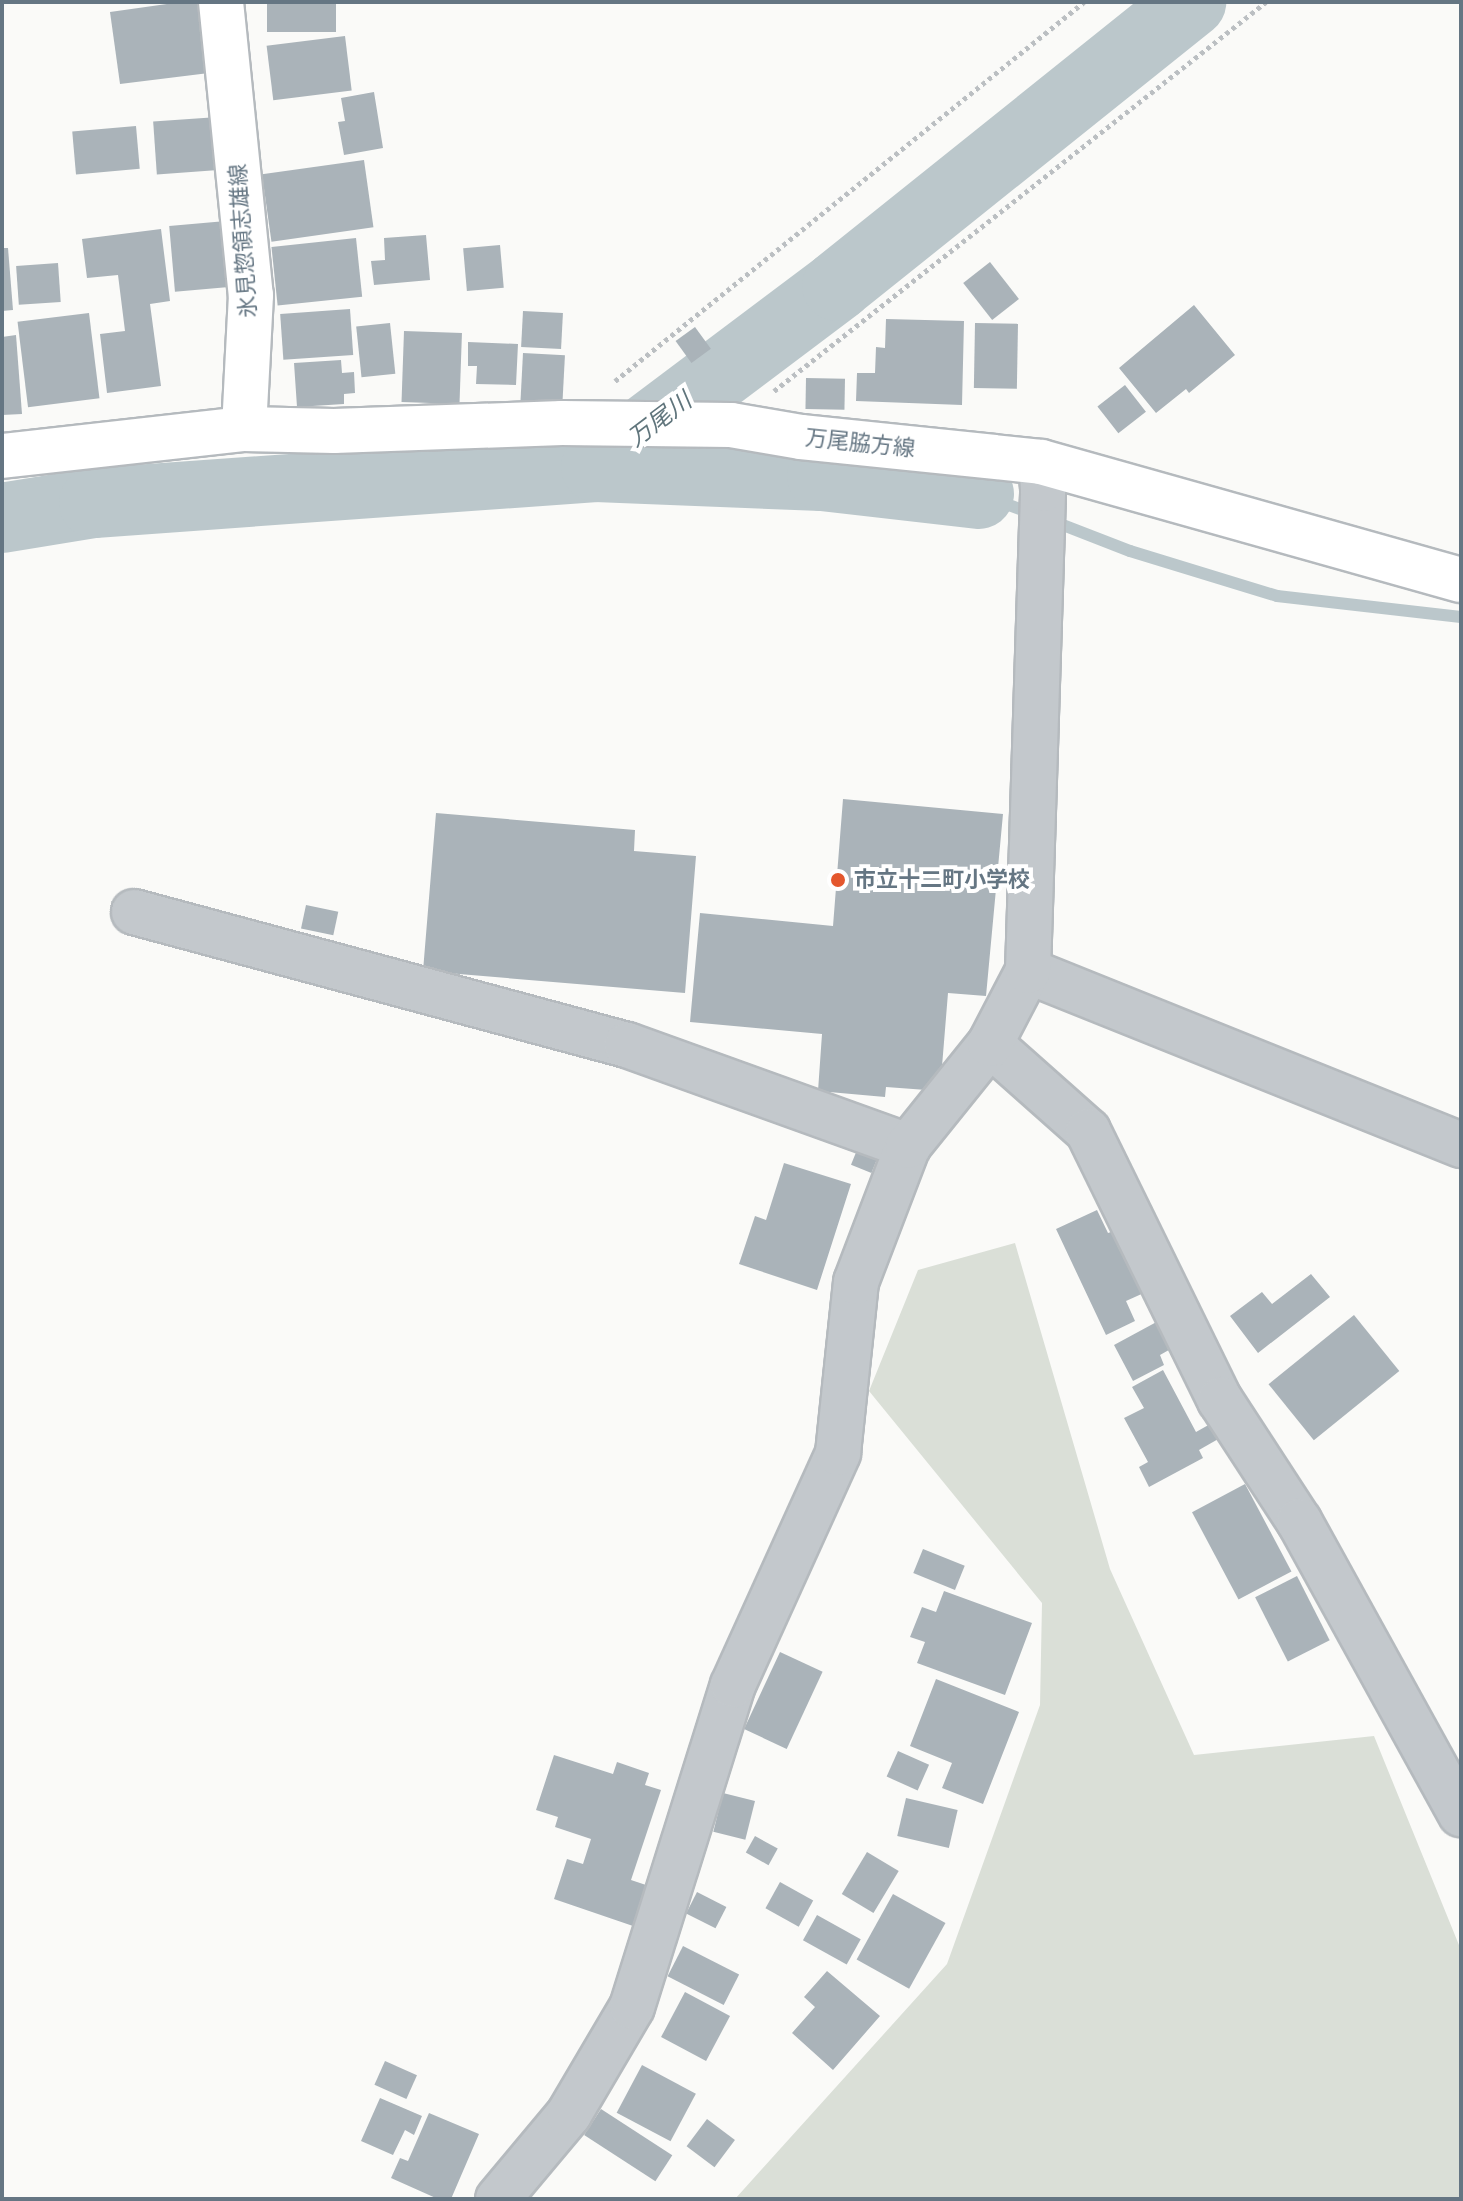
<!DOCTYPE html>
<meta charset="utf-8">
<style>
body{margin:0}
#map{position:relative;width:1463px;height:2201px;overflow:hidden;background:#fafaf8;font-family:Roboto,"Noto Sans JP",sans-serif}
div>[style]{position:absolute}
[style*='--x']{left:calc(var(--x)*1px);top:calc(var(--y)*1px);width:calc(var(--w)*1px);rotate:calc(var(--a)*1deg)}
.green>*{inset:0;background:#dadfd7}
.stream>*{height:12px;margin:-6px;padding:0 6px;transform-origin:6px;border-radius:6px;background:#bbc7cb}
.river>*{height:70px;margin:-35px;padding:0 35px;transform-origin:35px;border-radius:35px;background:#bbc7cb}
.building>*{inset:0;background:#aab3b9;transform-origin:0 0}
.path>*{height:5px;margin-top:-2.5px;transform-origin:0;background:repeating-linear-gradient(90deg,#bbbfc2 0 4px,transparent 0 8px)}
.roads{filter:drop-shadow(2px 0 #b5babe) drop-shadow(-2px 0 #b5babe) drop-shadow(0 2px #b5babe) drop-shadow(0 -2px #b5babe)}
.minor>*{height:44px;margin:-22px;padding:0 22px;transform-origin:22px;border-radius:22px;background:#c3c8cc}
.major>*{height:44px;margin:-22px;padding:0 22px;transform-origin:22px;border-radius:22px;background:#fff}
.dots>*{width:22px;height:22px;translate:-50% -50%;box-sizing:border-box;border:4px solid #fff;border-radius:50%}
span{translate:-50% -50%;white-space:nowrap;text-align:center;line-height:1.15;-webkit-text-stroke:8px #fff;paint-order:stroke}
.street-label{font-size:22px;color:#657683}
.poi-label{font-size:22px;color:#657683;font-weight:700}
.left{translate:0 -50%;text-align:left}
.water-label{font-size:24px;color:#60757c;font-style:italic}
.frame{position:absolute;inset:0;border:4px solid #657683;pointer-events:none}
</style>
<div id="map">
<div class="green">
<div style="clip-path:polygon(1015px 1243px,1110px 1569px,1194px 1755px,1374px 1736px,1461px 1950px,1461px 2199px,735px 2199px,947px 1964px,1040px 1705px,1042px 1603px,869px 1391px,918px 1270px)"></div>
</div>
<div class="stream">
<div style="--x:979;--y:494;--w:58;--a:20.3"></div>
<div style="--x:1050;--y:520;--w:86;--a:21.2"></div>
<div style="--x:1130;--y:551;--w:154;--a:17"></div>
<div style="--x:1277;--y:596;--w:185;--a:6.5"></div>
</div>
<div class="river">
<div style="--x:607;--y:459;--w:288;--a:-36.9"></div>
<div style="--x:837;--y:286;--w:454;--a:-38.7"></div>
<div style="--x:2;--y:518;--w:93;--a:-9.3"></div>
<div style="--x:94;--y:503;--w:503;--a:-4.1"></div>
<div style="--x:596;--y:467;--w:226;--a:2.3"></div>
<div style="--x:822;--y:476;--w:158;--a:6.5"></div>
</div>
<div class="building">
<div style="clip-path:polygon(181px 2px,199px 2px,209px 73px,120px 84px,110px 12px)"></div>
<div style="left:267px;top:2px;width:69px;height:30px"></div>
<div style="left:345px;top:36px;width:55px;height:79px;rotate:83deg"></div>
<div style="clip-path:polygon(374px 92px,383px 148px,344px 155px,338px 122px,345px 121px,341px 98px)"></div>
<div style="left:218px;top:117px;width:53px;height:65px;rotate:86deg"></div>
<div style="left:136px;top:126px;width:43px;height:64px;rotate:85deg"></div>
<div style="left:364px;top:160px;width:68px;height:103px;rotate:82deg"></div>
<div style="left:226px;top:221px;width:66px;height:57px;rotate:85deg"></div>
<div style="clip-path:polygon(161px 229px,170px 301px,150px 304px,161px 386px,107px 393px,100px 334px,125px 331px,118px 275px,87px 278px,82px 239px)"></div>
<div style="clip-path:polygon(426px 235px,430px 280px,374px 285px,371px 261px,385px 260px,384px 238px)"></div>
<div style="left:356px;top:238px;width:59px;height:85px;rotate:84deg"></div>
<div style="left:500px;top:245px;width:43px;height:37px;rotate:85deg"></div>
<div style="clip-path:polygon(2px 248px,8px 248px,13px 310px,2px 311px)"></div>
<div style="left:990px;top:262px;width:47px;height:34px;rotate:52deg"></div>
<div style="left:58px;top:263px;width:39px;height:42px;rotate:86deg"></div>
<div style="clip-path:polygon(1194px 305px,1235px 355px,1189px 393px,1186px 389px,1156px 413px,1119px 368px)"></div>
<div style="left:350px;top:309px;width:46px;height:70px;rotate:86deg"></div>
<div style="left:523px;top:311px;width:40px;height:36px;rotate:3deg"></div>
<div style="left:89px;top:313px;width:86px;height:72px;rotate:83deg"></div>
<div style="clip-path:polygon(886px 319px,964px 321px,962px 405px,856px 401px,857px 373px,875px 373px,876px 347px,885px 348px)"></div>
<div style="left:390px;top:323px;width:51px;height:34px;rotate:84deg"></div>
<div style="left:975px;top:323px;width:43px;height:65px;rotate:1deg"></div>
<div style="left:695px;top:327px;width:27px;height:24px;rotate:54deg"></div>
<div style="left:404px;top:331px;width:58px;height:71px;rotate:2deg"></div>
<div style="clip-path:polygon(16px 335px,22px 414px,2px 415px,2px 337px)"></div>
<div style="clip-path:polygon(468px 342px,518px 344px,516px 385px,476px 384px,477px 366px,468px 366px)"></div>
<div style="left:523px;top:353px;width:42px;height:54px;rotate:3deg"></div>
<div style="clip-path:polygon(341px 360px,342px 373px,354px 372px,355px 393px,344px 394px,344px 404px,297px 407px,294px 363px)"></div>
<div style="left:806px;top:378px;width:39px;height:31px;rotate:1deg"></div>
<div style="left:1125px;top:385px;width:34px;height:35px;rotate:52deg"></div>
<div style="clip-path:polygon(843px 799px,1003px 814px,986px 996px,948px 993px,940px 1091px,886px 1087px,885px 1097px,818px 1091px,822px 1034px,690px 1022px,700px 913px,833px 926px)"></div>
<div style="clip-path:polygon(436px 813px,635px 830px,634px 851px,696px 856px,685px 993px,423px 971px)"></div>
<div style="left:306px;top:905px;width:33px;height:24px;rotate:12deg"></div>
<div style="left:857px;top:1150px;width:22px;height:16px;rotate:22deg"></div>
<div style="clip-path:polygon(784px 1163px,851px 1184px,817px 1290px,739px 1264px,755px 1216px,766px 1220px)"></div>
<div style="clip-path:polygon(1097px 1210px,1108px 1233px,1117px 1230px,1146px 1292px,1126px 1301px,1135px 1321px,1106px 1335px,1056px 1229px)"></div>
<div style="clip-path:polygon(1311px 1274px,1330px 1297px,1258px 1353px,1230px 1316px,1262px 1292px,1272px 1304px)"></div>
<div style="left:1354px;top:1315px;width:72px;height:110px;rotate:51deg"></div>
<div style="clip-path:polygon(1162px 1319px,1176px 1346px,1160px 1355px,1164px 1365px,1133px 1381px,1114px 1345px)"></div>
<div style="clip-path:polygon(1163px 1370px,1196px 1432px,1212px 1423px,1220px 1438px,1199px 1450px,1203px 1458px,1149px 1487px,1139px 1467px,1148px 1462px,1124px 1418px,1144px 1408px,1132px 1387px)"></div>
<div style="left:1245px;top:1484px;width:99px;height:60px;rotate:62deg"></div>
<div style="left:923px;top:1549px;width:45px;height:26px;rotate:22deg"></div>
<div style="left:1297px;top:1576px;width:72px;height:47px;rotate:63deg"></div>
<div style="clip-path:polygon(944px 1591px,1032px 1623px,1005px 1695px,917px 1663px,925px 1642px,910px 1637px,922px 1607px,936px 1612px)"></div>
<div style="left:780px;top:1652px;width:47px;height:85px;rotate:25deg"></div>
<div style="clip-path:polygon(936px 1679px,1019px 1712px,983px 1804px,942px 1788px,952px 1763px,910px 1746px)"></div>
<div style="left:898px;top:1751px;width:34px;height:28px;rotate:24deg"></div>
<div style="clip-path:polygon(554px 1755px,613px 1774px,617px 1762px,649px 1773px,645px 1785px,661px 1790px,631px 1880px,646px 1885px,633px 1926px,554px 1899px,567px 1859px,583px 1864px,591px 1839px,555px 1827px,558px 1817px,536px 1810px)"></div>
<div style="left:723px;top:1793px;width:33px;height:40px;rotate:14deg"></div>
<div style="left:906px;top:1798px;width:53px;height:39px;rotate:13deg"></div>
<div style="left:755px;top:1836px;width:26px;height:19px;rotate:29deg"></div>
<div style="left:867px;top:1852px;width:37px;height:49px;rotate:31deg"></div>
<div style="left:780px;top:1882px;width:38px;height:30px;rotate:29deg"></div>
<div style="left:697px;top:1892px;width:33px;height:24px;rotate:27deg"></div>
<div style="left:893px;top:1894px;width:60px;height:75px;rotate:29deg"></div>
<div style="left:817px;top:1915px;width:50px;height:29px;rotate:29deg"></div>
<div style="left:683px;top:1946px;width:63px;height:34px;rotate:27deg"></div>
<div style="clip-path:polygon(827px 1971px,880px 2016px,833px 2070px,792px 2033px,815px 2007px,804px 1997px)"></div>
<div style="left:685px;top:1992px;width:51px;height:51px;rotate:28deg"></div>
<div style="left:385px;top:2061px;width:35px;height:26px;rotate:24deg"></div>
<div style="left:642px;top:2065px;width:61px;height:54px;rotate:28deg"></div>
<div style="clip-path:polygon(380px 2098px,422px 2116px,414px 2135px,405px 2130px,393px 2155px,361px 2141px)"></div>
<div style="left:601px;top:2109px;width:85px;height:31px;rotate:33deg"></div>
<div style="clip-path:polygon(429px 2113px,479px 2134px,451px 2199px,438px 2199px,391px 2178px,400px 2158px,408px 2161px)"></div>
<div style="left:707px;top:2119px;width:35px;height:34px;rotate:37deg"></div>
</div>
<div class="path">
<div style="--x:615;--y:381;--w:603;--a:-38.94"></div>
<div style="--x:774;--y:391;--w:627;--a:-38.33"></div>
</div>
<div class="roads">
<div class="minor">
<div style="--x:134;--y:912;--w:511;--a:15.1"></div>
<div style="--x:627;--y:1045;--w:299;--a:19.8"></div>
<div style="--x:1028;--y:971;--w:467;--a:21.9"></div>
<div style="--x:990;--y:1044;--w:131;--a:41.6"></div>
<div style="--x:1088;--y:1131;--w:300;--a:63.9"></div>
<div style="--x:1220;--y:1400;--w:145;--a:56.9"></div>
<div style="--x:1299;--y:1521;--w:335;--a:61.1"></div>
<div style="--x:498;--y:2199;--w:111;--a:-50.1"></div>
<div style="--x:569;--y:2114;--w:124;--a:-59.5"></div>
<div style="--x:632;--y:2007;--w:337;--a:-72.6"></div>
<div style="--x:733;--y:1685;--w:255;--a:-65.6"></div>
<div style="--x:838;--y:1453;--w:172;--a:-84"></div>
<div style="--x:856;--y:1282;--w:146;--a:-69.1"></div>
<div style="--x:908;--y:1146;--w:131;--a:-51.2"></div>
<div style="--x:990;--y:1044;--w:82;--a:-62.5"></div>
<div style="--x:1028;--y:971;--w:482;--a:-88.2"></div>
<div style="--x:1043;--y:489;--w:27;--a:-94"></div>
</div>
<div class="major">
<div style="--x:221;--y:2;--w:295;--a:84.2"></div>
<div style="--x:251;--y:295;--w:134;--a:93"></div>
<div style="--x:2;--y:456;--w:244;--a:-6.4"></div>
<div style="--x:244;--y:429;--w:90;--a:1.3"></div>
<div style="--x:334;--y:431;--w:228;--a:-2"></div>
<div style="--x:562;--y:423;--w:169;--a:0.7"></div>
<div style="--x:731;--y:425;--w:71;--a:9.7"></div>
<div style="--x:801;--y:437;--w:241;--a:5.9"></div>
<div style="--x:1041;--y:462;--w:436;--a:15.7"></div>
</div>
</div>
<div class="dots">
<div style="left:838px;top:880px;background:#e4572e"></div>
</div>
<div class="street-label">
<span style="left:243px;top:241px;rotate:-94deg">氷見惣領志雄線</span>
<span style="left:860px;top:443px;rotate:6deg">万尾脇方線</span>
</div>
<div class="poi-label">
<span class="left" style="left:854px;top:880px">市立十二町小学校</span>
</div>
<div class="water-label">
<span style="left:660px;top:420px;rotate:-37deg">万尾川</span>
</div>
<div class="frame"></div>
</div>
